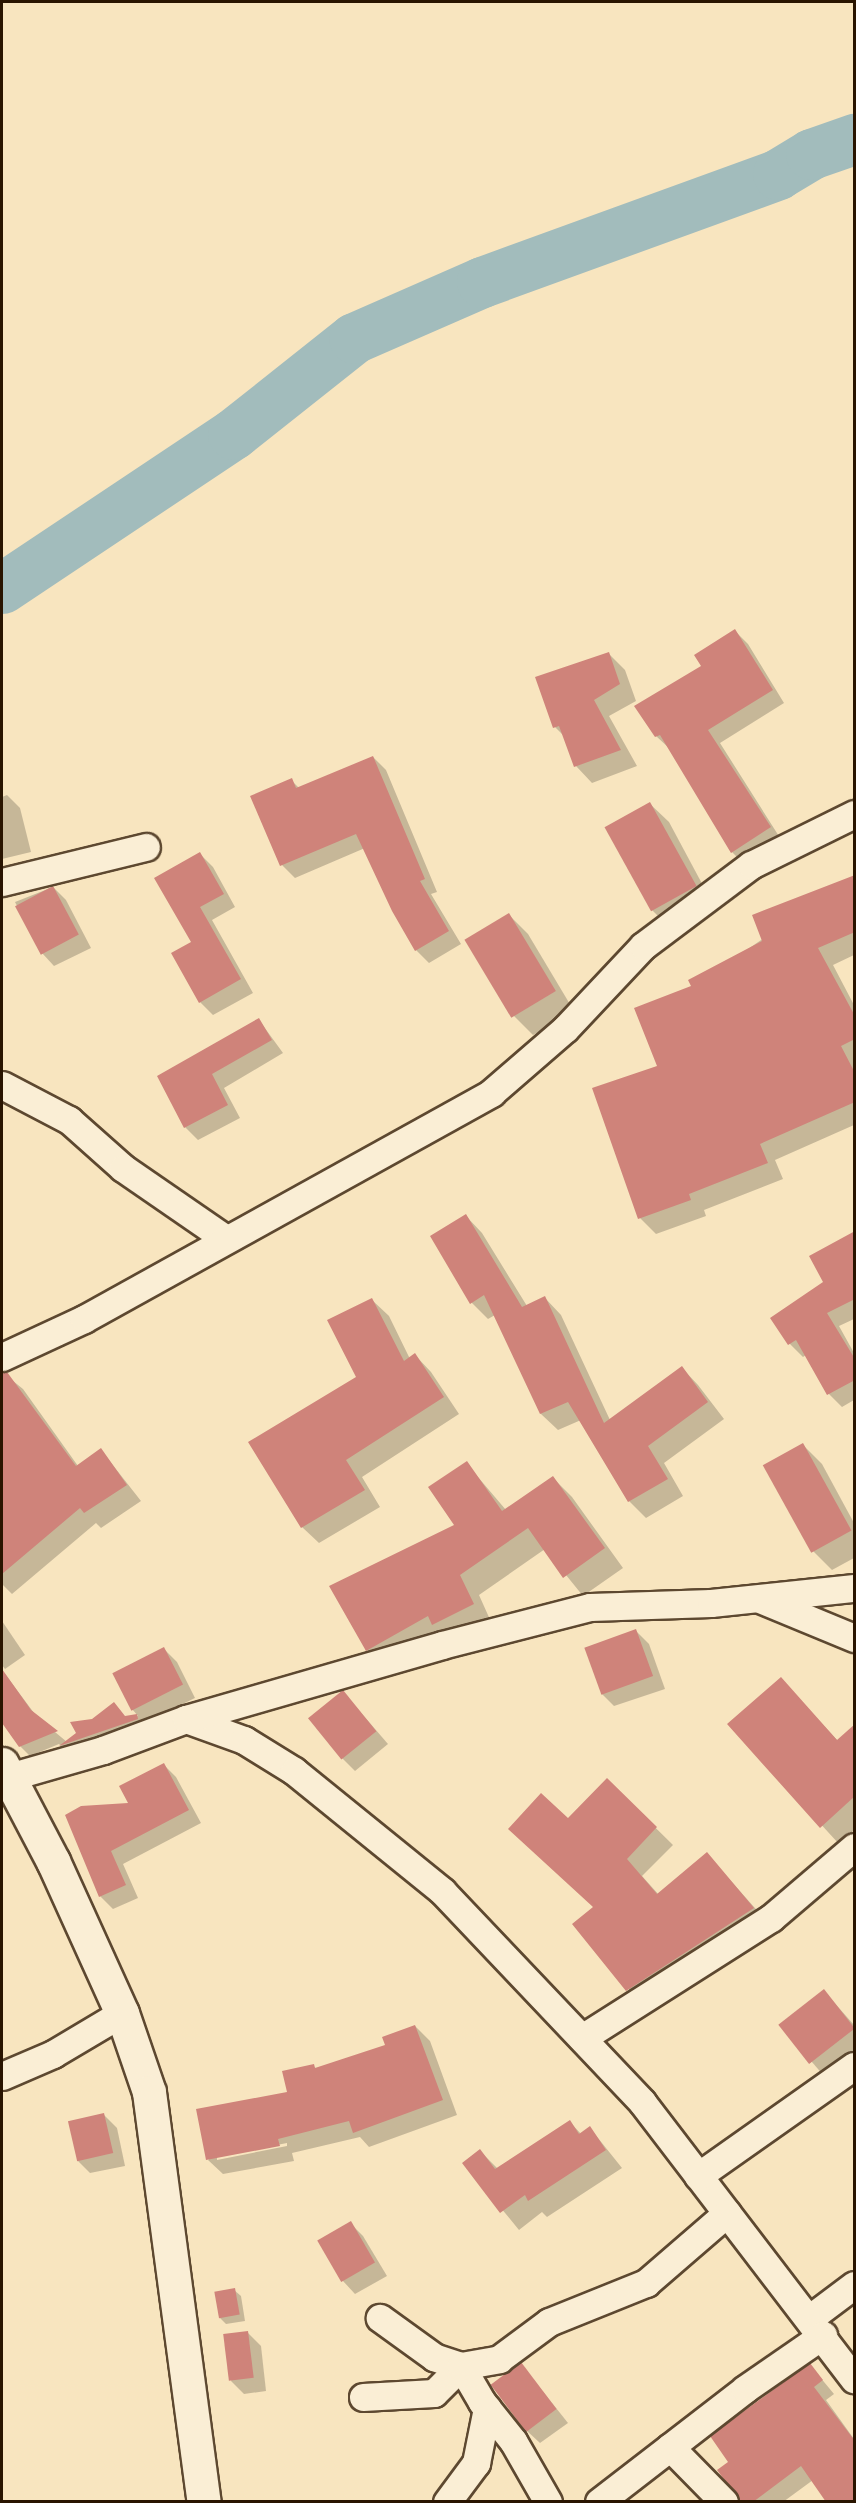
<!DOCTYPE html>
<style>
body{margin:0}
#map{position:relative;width:856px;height:2503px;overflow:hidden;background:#f8e5bf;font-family:"IM FELL DW Pica",serif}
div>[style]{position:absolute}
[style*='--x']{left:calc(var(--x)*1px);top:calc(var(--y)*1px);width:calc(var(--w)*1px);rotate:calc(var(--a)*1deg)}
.shadow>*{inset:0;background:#0003}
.river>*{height:51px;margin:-25.5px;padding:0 25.5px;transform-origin:25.5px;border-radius:25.5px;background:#a2bcbc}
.building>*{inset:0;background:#cf837a;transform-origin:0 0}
.roads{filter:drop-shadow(2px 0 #5d4830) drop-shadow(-2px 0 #5d4830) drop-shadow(0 2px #5d4830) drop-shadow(0 -2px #5d4830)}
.minor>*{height:27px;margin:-13.5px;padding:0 13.5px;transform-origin:13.5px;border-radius:13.5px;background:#faeed5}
.tertiary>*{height:33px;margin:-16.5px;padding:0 16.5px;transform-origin:16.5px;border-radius:16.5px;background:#faeed5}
span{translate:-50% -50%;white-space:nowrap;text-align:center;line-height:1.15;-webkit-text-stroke:5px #faeed5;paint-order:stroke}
.frame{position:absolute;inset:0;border:3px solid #291400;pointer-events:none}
</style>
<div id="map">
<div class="shadow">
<div style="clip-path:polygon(735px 631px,748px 644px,784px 703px,720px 743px,782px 841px,745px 865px,732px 852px,670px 749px,656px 736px,703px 666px)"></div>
<div style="clip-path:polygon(608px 653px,625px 670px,636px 701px,609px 716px,637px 766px,592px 783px,576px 766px,565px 737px,555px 727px)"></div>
<div style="clip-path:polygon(373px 757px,386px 770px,437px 892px,431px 894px,461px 944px,429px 963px,416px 950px,365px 848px,295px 878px,282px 865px,252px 797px,291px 780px,299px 788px)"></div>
<div style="clip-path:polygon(7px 795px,20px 808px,31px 852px,2px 859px,2px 797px)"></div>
<div style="clip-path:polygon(649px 803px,669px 822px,714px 906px,671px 929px,652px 910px)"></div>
<div style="clip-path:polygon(200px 854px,213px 867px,235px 907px,212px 920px,253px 993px,213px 1015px,200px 1002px,173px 954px,193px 943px)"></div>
<div style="clip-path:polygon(854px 876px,854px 955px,833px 965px,854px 1005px,854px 1125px,775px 1160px,783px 1179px,704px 1210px,706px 1216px,656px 1234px,640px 1218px,659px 1067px,693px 987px)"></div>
<div style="clip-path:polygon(53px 887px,66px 900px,91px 948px,54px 966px,42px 953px,15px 902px)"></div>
<div style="clip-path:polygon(509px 915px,528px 934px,574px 1011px,533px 1035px,514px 1016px)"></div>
<div style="clip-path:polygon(259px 1020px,283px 1053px,224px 1088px,240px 1118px,198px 1140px,185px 1127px,159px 1076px)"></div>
<div style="clip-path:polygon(466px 1216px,482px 1233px,527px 1306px,545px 1298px,561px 1315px,610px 1420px,682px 1368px,698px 1385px,724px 1419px,664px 1463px,683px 1496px,646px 1518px,629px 1501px,581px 1420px,558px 1430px,541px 1414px,495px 1315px,488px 1319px,472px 1303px)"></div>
<div style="clip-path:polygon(854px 1234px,854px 1319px,839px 1326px,854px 1353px,854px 1400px,842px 1407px,829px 1394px,806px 1355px,803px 1357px,790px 1344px,772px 1318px,825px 1283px)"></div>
<div style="clip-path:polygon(372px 1300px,389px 1316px,410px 1359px,415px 1355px,431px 1372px,459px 1414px,362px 1477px,380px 1507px,319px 1543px,302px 1527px,358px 1378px)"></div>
<div style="clip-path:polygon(2px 1372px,23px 1389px,78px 1466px,101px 1450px,141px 1501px,101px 1528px,96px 1523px,12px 1594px,2px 1584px)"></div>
<div style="clip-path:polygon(803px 1445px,822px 1464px,854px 1523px,854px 1558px,832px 1570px,813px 1551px)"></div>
<div style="clip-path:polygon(466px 1463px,506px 1510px,553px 1478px,572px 1497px,623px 1568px,583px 1596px,545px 1549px,479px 1595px,492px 1624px,386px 1669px,367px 1650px,456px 1525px)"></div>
<div style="clip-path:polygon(2px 1621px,25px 1655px,5px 1669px,2px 1665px)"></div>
<div style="clip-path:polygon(636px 1631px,649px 1644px,665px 1689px,614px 1706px,601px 1693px)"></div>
<div style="clip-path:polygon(164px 1649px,177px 1662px,195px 1698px,143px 1723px,67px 1752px,59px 1744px,30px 1756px,20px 1746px,15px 1727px,2px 1707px,2px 1670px,37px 1717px,67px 1742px,93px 1721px,138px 1716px,132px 1709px)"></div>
<div style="clip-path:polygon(781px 1679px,838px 1741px,854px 1726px,854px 1830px,839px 1844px,729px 1724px)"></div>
<div style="clip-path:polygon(343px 1692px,388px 1744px,355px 1771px,342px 1758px)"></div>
<div style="clip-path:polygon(163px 1764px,176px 1777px,201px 1823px,123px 1864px,138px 1898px,113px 1909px,100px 1896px,67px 1816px,131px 1805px)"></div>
<div style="clip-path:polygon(607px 1780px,673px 1845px,642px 1876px,659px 1895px,707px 1854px,769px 1924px,644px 2007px,574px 1925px,595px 1908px,568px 1820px)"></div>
<div style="clip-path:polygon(824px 1991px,854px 2025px,854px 2051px,824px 2076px,781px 2026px)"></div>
<div style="clip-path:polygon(evenodd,415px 2026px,430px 2041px,457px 2115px,369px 2147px,360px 2137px,292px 2153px,294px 2161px,223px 2174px,208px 2160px,289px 2093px,313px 2066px,317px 2069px,387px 2046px,415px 2026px,287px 2143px,287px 2146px,217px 2160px,217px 2157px,287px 2143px)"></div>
<div style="clip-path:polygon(104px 2115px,117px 2128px,125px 2166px,90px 2173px,77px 2160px)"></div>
<div style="clip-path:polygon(570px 2122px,581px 2134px,590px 2128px,622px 2168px,547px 2217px,542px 2212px,519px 2230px,464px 2163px,480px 2151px,498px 2169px)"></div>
<div style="clip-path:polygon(350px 2223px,363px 2236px,387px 2276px,355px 2294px,343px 2281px)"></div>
<div style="clip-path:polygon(234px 2290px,241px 2296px,245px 2321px,226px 2324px,220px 2318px)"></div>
<div style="clip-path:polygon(248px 2333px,261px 2346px,266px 2391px,244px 2394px,231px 2381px)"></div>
<div style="clip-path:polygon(521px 2364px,568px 2423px,540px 2443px,527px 2431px)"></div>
<div style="clip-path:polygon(810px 2365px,834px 2394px,826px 2400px,854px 2439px,854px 2502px,813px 2480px,783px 2502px,743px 2502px,730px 2462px)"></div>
</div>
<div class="river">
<div style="--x:2;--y:588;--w:278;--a:-33.7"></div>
<div style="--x:233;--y:434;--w:154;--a:-38.4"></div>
<div style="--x:354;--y:338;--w:140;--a:-23.6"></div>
<div style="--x:482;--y:282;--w:315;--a:-20"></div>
<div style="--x:778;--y:174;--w:39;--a:-31"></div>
<div style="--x:811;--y:154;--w:46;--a:-19.2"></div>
</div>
<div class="building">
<div style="clip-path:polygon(735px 629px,773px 690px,708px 730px,771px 827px,731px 853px,660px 735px,655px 737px,634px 706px,701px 666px,694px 655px)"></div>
<div style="clip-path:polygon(609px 652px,620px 684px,594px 700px,621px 750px,574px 767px,559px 726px,553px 728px,535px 677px)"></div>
<div style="clip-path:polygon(373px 756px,425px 879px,420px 881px,449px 931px,415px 951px,392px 911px,356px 834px,280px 866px,250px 796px,292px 778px,296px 788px)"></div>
<div style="left:650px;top:802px;width:96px;height:52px;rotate:61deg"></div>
<div style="clip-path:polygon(200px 852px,224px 894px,200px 907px,241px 979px,199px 1003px,171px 953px,191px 942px,154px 878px)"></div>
<div style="clip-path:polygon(855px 875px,855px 932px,818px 948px,855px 1016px,855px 1039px,841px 1046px,855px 1073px,855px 1102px,760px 1144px,768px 1163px,689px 1194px,691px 1200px,638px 1219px,592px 1088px,657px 1066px,634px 1008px,691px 986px,688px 980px,762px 941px,752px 915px)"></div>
<div style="left:53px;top:886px;width:55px;height:43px;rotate:62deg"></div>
<div style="left:509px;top:913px;width:91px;height:52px;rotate:59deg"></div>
<div style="clip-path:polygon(259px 1018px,272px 1040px,212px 1074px,228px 1105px,184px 1128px,157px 1076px)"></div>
<div style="clip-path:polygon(466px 1214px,522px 1307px,545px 1296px,604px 1423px,682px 1366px,708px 1402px,648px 1446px,668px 1479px,628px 1502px,568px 1402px,540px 1414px,484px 1295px,470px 1304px,430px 1236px)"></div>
<div style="clip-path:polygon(855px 1231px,855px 1299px,827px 1313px,855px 1359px,855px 1380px,827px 1395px,796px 1340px,788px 1345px,770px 1318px,823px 1282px,809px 1256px)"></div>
<div style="clip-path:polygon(372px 1298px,404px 1361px,415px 1353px,444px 1397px,346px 1460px,365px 1490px,301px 1528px,248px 1442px,356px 1377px,327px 1320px)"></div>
<div style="clip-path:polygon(7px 1372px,76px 1466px,101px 1448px,127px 1485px,84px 1513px,80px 1508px,2px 1574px,2px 1373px)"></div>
<div style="left:803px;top:1443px;width:100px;height:46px;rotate:61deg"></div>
<div style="clip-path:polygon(467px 1461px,502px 1511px,553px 1476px,605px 1548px,563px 1578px,528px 1528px,460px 1575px,474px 1604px,432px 1625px,428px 1616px,366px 1651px,329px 1586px,454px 1525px,428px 1487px)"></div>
<div style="left:636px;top:1629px;width:50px;height:55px;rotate:70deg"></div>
<div style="left:164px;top:1647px;width:42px;height:58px;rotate:63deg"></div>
<div style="clip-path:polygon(2px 1669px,31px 1710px,58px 1731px,19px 1747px,2px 1723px)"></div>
<div style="clip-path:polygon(781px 1677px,837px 1740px,855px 1724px,855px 1796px,820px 1828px,727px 1724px)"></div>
<div style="left:343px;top:1690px;width:53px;height:45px;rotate:51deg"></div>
<div style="clip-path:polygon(114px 1702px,125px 1716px,137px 1714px,138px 1719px,59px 1746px,76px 1733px,70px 1722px,92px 1719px)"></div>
<div style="clip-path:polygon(164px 1763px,189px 1810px,111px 1851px,126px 1885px,99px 1897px,65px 1815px,81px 1806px,128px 1803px,119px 1786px)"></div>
<div style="clip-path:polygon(607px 1778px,657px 1827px,627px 1859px,657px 1894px,707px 1852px,754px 1908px,626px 1991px,572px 1924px,593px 1907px,508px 1829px,541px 1793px,568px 1818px)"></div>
<div style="left:824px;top:1989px;width:50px;height:58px;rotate:52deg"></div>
<div style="clip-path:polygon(415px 2025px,443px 2100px,353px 2133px,349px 2121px,278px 2139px,280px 2146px,206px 2160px,196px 2109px,287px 2092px,282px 2071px,314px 2064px,315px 2068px,385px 2045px,382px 2037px)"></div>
<div style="left:104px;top:2113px;width:41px;height:37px;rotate:77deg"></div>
<div style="clip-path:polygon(570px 2120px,579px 2134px,590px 2126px,606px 2150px,528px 2201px,525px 2195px,500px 2213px,462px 2163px,480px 2149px,495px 2169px)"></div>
<div style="left:351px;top:2221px;width:48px;height:39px;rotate:60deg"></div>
<div style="left:235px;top:2288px;width:27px;height:21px;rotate:80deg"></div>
<div style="left:248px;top:2331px;width:47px;height:25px;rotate:83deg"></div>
<div style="left:521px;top:2362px;width:59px;height:38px;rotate:53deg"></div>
<div style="clip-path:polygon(810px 2363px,823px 2380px,814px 2387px,855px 2441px,855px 2502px,826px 2502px,801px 2466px,753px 2502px,741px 2502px,717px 2470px,728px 2462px,710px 2436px)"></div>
</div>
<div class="roads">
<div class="minor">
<div style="--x:2;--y:882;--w:148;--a:-13.7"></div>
<div style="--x:2;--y:1085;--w:76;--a:27.6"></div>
<div style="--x:69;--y:1120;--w:72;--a:41.6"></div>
<div style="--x:123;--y:1168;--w:125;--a:34.6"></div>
<div style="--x:2;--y:1357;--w:90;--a:-24.9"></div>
<div style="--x:84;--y:1319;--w:466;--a:-29"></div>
<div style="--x:491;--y:1093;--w:98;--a:-40.9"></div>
<div style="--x:565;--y:1029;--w:114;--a:-46.8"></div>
<div style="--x:643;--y:946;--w:135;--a:-36.9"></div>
<div style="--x:751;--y:865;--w:115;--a:-26.3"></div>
<div style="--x:762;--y:1600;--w:100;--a:22.4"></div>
<div style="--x:186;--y:1719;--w:62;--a:19.9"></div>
<div style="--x:244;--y:1740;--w:59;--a:31.8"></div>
<div style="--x:294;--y:1771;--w:191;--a:39"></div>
<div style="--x:442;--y:1891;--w:291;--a:46.5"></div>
<div style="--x:642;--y:2102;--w:349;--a:52.6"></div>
<div style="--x:9;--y:1777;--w:98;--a:-16"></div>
<div style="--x:103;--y:1750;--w:89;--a:-20.5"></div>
<div style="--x:186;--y:1719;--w:266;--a:-16.1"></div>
<div style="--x:442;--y:1645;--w:153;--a:-14.4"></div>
<div style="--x:590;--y:1607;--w:121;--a:-1.9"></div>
<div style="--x:711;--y:1603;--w:144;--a:-6"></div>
<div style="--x:582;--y:2038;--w:224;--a:-32.4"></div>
<div style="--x:771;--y:1918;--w:109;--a:-40.5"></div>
<div style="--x:2;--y:2076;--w:56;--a:-23.3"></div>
<div style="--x:53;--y:2054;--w:80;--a:-30.7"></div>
<div style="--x:698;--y:2176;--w:191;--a:-35.2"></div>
<div style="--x:810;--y:2318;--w:55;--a:-36.9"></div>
<div style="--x:363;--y:2397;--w:71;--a:-3.2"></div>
<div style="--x:434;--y:2393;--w:38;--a:-45"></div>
<div style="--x:461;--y:2366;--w:28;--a:-162"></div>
<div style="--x:434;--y:2357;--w:67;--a:-144.2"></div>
<div style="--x:670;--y:2447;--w:77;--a:45.5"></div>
<div style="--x:447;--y:2502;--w:49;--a:-53.4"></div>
<div style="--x:476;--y:2463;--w:56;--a:-78.7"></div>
<div style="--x:548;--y:2502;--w:70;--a:-119.8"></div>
<div style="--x:513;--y:2441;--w:50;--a:-128.5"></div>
<div style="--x:482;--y:2402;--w:42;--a:-120.3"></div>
<div style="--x:461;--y:2366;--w:39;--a:-10"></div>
<div style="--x:499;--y:2359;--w:62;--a:-36.5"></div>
<div style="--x:549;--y:2322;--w:105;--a:-21.9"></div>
<div style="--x:646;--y:2283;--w:107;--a:-40.8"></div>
<div style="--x:599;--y:2502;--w:185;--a:-37.7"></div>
<div style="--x:745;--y:2389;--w:95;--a:-34.7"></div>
</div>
<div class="tertiary">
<div style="--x:2;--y:1764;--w:110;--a:62.3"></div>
<div style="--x:53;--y:1861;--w:167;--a:65.6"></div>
<div style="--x:122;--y:2013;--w:83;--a:71.1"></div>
<div style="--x:149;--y:2092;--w:414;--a:82.4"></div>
</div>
</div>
<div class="frame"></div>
</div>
